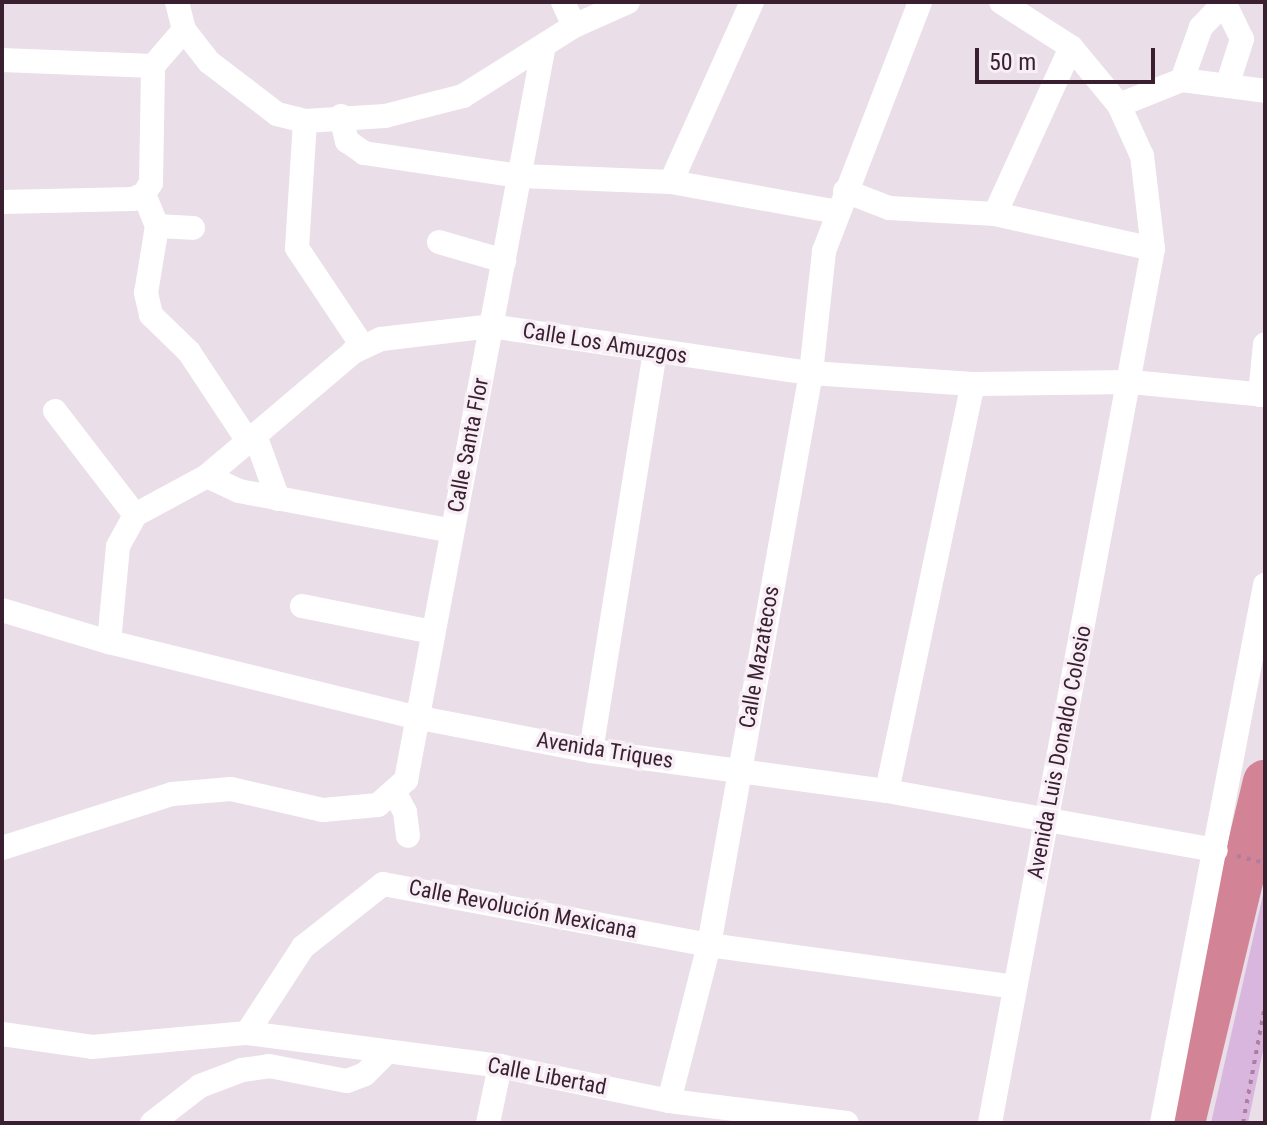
<!DOCTYPE html>
<meta charset="utf-8">
<style>
body{margin:0}
#map{position:relative;width:1267px;height:1125px;overflow:hidden;background:#eadee8;font-family:"Roboto Condensed",sans-serif}
div>[style]{position:absolute}
[style*='--x']{left:calc(var(--x)*1px);top:calc(var(--y)*1px);width:calc(var(--w)*1px);rotate:calc(var(--a)*1deg)}
.green>*{inset:0;background:#d8b6dd}
.river>*{height:44px;margin:-22px;padding:0 22px;transform-origin:22px;border-radius:22px;background:#d28395}
.path>*{height:4px;margin-top:-2px;transform-origin:0;background:repeating-linear-gradient(90deg,#af7d9f 0 4px,transparent 0 10px)}
.minor>*{height:24px;margin:-12px;padding:0 12px;transform-origin:12px;border-radius:12px;background:#fff}
span{translate:-50% -50%;white-space:nowrap;text-align:center;line-height:1.15;-webkit-text-stroke:7px #f7eef6;paint-order:stroke}
.street-label{font-size:22px;color:#3a1f30}
.frame{position:absolute;inset:0;border:4px solid #3a1f30;pointer-events:none}
.scale{position:absolute;left:975px;top:48px;width:180px;height:36px;box-sizing:border-box;border:4px solid #3a1f30;border-top:0;padding-left:10px;font-size:24px;line-height:28px;white-space:nowrap;color:#3a1f30;-webkit-text-stroke:6px #f7eef6;paint-order:stroke}
</style>
<div id="map">
<div class="green">
<div style="clip-path:polygon(1265px 886px,1265px 1041px,1248px 1123px,1211px 1123px)"></div>
</div>
<div class="river">
<div style="--x:1183;--y:1123;--w:351;--a:-76.5"></div>
</div>
<div class="path">
<div style="--x:1237;--y:856;--w:29;--a:14"></div>
<div style="--x:1243;--y:1123;--w:120;--a:-79.4"></div>
</div>
<div class="minor">
<div style="--x:177;--y:2;--w:29;--a:76"></div>
<div style="--x:184;--y:30;--w:41;--a:52"></div>
<div style="--x:209;--y:62;--w:86;--a:37.4"></div>
<div style="--x:277;--y:114;--w:29;--a:14"></div>
<div style="--x:305;--y:121;--w:80;--a:-3.6"></div>
<div style="--x:385;--y:116;--w:81;--a:-14.4"></div>
<div style="--x:463;--y:96;--w:131;--a:-32.2"></div>
<div style="--x:574;--y:26;--w:59;--a:-24"></div>
<div style="--x:563;--y:2;--w:26;--a:65"></div>
<div style="--x:1224;--y:2;--w:41;--a:64.1"></div>
<div style="--x:1242;--y:39;--w:46;--a:107.7"></div>
<div style="--x:2;--y:60;--w:151;--a:2.3"></div>
<div style="--x:1182;--y:80;--w:56;--a:-70.3"></div>
<div style="--x:1201;--y:27;--w:35;--a:-46"></div>
<div style="--x:1119;--y:105;--w:68;--a:-21.6"></div>
<div style="--x:1182;--y:80;--w:84;--a:7.5"></div>
<div style="--x:341;--y:116;--w:26;--a:77"></div>
<div style="--x:347;--y:141;--w:21;--a:35"></div>
<div style="--x:364;--y:153;--w:158;--a:8.4"></div>
<div style="--x:520;--y:176;--w:151;--a:2.3"></div>
<div style="--x:671;--y:182;--w:170;--a:10.2"></div>
<div style="--x:305;--y:121;--w:127;--a:93.6"></div>
<div style="--x:297;--y:248;--w:119;--a:56.3"></div>
<div style="--x:671;--y:182;--w:197;--a:-65.8"></div>
<div style="--x:845;--y:191;--w:47;--a:21.1"></div>
<div style="--x:889;--y:208;--w:106;--a:3.2"></div>
<div style="--x:995;--y:214;--w:162;--a:12.5"></div>
<div style="--x:144;--y:194;--w:35;--a:68"></div>
<div style="--x:157;--y:226;--w:68;--a:99.3"></div>
<div style="--x:146;--y:293;--w:23;--a:77"></div>
<div style="--x:151;--y:315;--w:53;--a:44.2"></div>
<div style="--x:189;--y:352;--w:107;--a:56.5"></div>
<div style="--x:144;--y:194;--w:13;--a:-58"></div>
<div style="--x:151;--y:183;--w:117;--a:-89"></div>
<div style="--x:153;--y:66;--w:48;--a:-49.3"></div>
<div style="--x:2;--y:202;--w:131;--a:-1.3"></div>
<div style="--x:133;--y:199;--w:12;--a:-24"></div>
<div style="--x:995;--y:214;--w:183;--a:-65.5"></div>
<div style="--x:157;--y:226;--w:36;--a:3"></div>
<div style="--x:439;--y:242;--w:68;--a:16.3"></div>
<div style="--x:1260;--y:395;--w:51;--a:-84.4"></div>
<div style="--x:55;--y:411;--w:131;--a:52.4"></div>
<div style="--x:255;--y:435;--w:68;--a:70.2"></div>
<div style="--x:207;--y:476;--w:35;--a:25"></div>
<div style="--x:239;--y:491;--w:217;--a:10.6"></div>
<div style="--x:302;--y:606;--w:133;--a:11.3"></div>
<div style="--x:2;--y:610;--w:112;--a:16.7"></div>
<div style="--x:109;--y:642;--w:315;--a:13.8"></div>
<div style="--x:415;--y:717;--w:179;--a:10.9"></div>
<div style="--x:591;--y:751;--w:299;--a:7.7"></div>
<div style="--x:887;--y:791;--w:334;--a:10.2"></div>
<div style="--x:109;--y:642;--w:96;--a:-84.6"></div>
<div style="--x:118;--y:546;--w:35;--a:-61"></div>
<div style="--x:135;--y:515;--w:82;--a:-28.4"></div>
<div style="--x:207;--y:476;--w:192;--a:-40.3"></div>
<div style="--x:353;--y:352;--w:31;--a:-25"></div>
<div style="--x:381;--y:339;--w:111;--a:-6.7"></div>
<div style="--x:491;--y:326;--w:323;--a:8.4"></div>
<div style="--x:811;--y:373;--w:162;--a:3.9"></div>
<div style="--x:973;--y:384;--w:158;--a:-0.7"></div>
<div style="--x:1131;--y:382;--w:135;--a:5.5"></div>
<div style="--x:591;--y:751;--w:405;--a:-80.9"></div>
<div style="--x:887;--y:791;--w:416;--a:-78.1"></div>
<div style="--x:396;--y:795;--w:19;--a:62"></div>
<div style="--x:405;--y:812;--w:24;--a:83"></div>
<div style="--x:2;--y:848;--w:178;--a:-17.6"></div>
<div style="--x:172;--y:794;--w:59;--a:-4.8"></div>
<div style="--x:231;--y:789;--w:94;--a:12.9"></div>
<div style="--x:323;--y:810;--w:55;--a:-5.2"></div>
<div style="--x:378;--y:805;--w:38;--a:-42"></div>
<div style="--x:406;--y:780;--w:743;--a:-79.37"></div>
<div style="--x:247;--y:1033;--w:255;--a:7.4"></div>
<div style="--x:500;--y:1066;--w:173;--a:11.7"></div>
<div style="--x:669;--y:1101;--w:179;--a:7"></div>
<div style="--x:2;--y:1034;--w:91;--a:8.2"></div>
<div style="--x:92;--y:1047;--w:156;--a:-5.2"></div>
<div style="--x:247;--y:1033;--w:103;--a:-56.9"></div>
<div style="--x:303;--y:947;--w:102;--a:-38.2"></div>
<div style="--x:383;--y:884;--w:332;--a:10.6"></div>
<div style="--x:709;--y:945;--w:309;--a:7.8"></div>
<div style="--x:669;--y:1101;--w:161;--a:-75.6"></div>
<div style="--x:709;--y:945;--w:581;--a:-79.89"></div>
<div style="--x:811;--y:373;--w:123;--a:-83.9"></div>
<div style="--x:824;--y:251;--w:267;--a:-68.9"></div>
<div style="--x:152;--y:1123;--w:61;--a:-37.6"></div>
<div style="--x:200;--y:1086;--w:45;--a:-20.9"></div>
<div style="--x:242;--y:1070;--w:27;--a:-8"></div>
<div style="--x:269;--y:1066;--w:79;--a:10.9"></div>
<div style="--x:347;--y:1081;--w:19;--a:-21"></div>
<div style="--x:365;--y:1074;--w:30;--a:-45"></div>
<div style="--x:488;--y:1123;--w:58;--a:-78.1"></div>
<div style="--x:990;--y:1123;--w:889;--a:-79.44"></div>
<div style="--x:1153;--y:249;--w:94;--a:-96.7"></div>
<div style="--x:1142;--y:156;--w:56;--a:-114.3"></div>
<div style="--x:1119;--y:105;--w:75;--a:-129.6"></div>
<div style="--x:1071;--y:47;--w:83;--a:-147.3"></div>
<div style="--x:1162;--y:1123;--w:548;--a:-79.16"></div>
</div>
<div class="street-label">
<span style="left:605px;top:343px;rotate:9deg">Calle Los Amuzgos</span>
<span style="left:468px;top:445px;rotate:-79deg">Calle Santa Flor</span>
<span style="left:759px;top:657px;rotate:-80deg">Calle Mazatecos</span>
<span style="left:605px;top:750px;rotate:9deg">Avenida Triques</span>
<span style="left:1059px;top:752px;rotate:-79deg">Avenida Luis Donaldo Colosio</span>
<span style="left:523px;top:909px;rotate:11deg">Calle Revolución Mexicana</span>
<span style="left:547px;top:1076px;rotate:11deg">Calle Libertad</span>
</div>
<div class="frame"></div>
<div class="scale">50 m</div>
</div>
